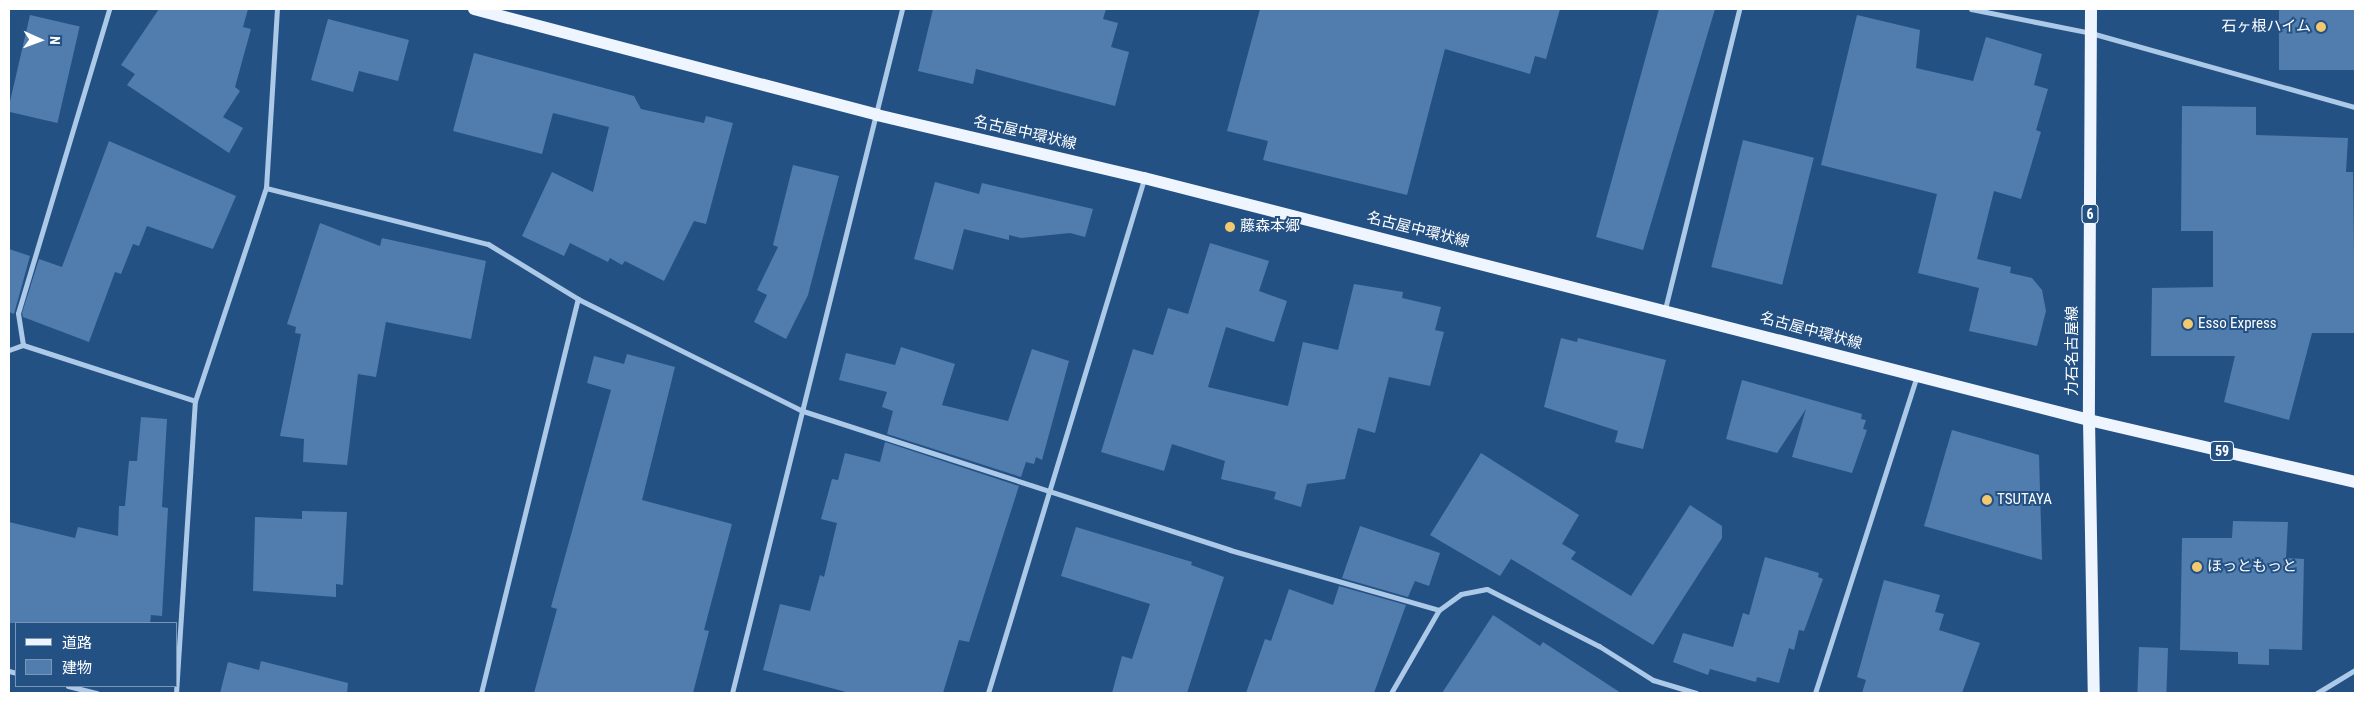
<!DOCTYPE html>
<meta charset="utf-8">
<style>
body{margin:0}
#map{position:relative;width:2364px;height:702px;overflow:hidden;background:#245184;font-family:"Roboto Condensed","Noto Sans JP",sans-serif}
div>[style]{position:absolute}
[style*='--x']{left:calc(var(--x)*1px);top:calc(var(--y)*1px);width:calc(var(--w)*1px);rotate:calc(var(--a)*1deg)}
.building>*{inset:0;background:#507dae;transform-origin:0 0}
.street>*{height:5px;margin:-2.5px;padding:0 2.5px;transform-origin:2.5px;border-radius:2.5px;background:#adc9e8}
.primary>*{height:12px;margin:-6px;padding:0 6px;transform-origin:6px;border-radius:6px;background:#eff5fe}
.dots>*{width:14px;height:14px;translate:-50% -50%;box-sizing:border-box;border:2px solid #245184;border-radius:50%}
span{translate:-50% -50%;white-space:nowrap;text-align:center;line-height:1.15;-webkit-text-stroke:4px #245184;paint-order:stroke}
.shield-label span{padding:1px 4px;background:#245184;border:1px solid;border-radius:4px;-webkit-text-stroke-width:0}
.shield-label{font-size:14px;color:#fff;font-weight:700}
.poi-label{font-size:15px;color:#fff}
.right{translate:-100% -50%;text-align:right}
.left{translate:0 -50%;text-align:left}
.street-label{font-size:15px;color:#fff}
.frame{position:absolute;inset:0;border:10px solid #fff;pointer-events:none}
.legend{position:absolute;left:15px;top:622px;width:162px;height:65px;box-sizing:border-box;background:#245184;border:1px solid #7c97b5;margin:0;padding:6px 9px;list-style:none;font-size:15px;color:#fff}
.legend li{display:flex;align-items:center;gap:10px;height:25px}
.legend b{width:25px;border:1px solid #7c97b5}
.north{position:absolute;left:15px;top:15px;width:50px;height:50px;-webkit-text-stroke:4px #245184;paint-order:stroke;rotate:92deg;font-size:14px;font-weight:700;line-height:20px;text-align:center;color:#fff}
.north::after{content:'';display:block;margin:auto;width:18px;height:22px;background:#fff;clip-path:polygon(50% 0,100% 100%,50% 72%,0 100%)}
</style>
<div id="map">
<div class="building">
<div style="clip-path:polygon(159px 9px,248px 9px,243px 27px,251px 29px,235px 87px,240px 91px,223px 117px,243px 128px,229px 153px,127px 85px,135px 74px,121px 65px)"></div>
<div style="clip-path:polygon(933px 9px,1106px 9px,1103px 19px,1118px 23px,1111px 47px,1129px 52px,1115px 106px,976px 69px,973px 84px,918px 71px)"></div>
<div style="clip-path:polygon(1260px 9px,1560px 9px,1546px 59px,1535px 56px,1530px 74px,1445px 49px,1407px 195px,1263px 160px,1268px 141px,1227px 131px)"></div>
<div style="clip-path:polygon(1659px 9px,1715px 9px,1643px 250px,1596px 237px)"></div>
<div style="left:2279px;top:9px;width:75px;height:61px"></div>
<div style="left:30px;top:15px;width:51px;height:99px;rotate:13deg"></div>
<div style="clip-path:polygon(1857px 15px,1920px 30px,1916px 68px,1973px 81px,1986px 37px,2042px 54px,2034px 85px,2048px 89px,2036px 130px,2041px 132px,2021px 199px,1994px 191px,1977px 259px,2011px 267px,2010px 273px,2032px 278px,2042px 290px,2046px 311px,2037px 346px,1969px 331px,1979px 288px,1918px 273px,1937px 194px,1821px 165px)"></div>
<div style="clip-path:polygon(328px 19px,409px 40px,398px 81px,359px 71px,353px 92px,311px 80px)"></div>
<div style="clip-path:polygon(474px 53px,634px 96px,641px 109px,704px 123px,706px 116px,733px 123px,706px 224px,694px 221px,664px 281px,625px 261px,622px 265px,610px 258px,608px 262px,570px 243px,564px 256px,522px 236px,552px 172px,593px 192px,609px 127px,553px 113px,542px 154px,453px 131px)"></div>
<div style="clip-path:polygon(2182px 106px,2256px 107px,2256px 135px,2348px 138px,2346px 172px,2353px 172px,2355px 333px,2312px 333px,2289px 420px,2224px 402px,2235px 356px,2151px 356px,2152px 288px,2213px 287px,2213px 231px,2181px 231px)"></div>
<div style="left:1743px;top:140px;width:73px;height:131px;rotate:14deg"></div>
<div style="clip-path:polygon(109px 141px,236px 196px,213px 249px,147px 226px,139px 246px,133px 244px,121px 274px,115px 272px,89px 342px,23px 317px,22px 313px,39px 259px,62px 267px)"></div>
<div style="clip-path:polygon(793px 165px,839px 176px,808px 295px,786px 339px,754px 322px,767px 295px,757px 290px,778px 247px,773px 245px)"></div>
<div style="clip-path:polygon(935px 182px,979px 194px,982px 183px,1093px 209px,1085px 237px,1070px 233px,1021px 238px,1009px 235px,1009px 240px,964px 229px,953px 270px,914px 259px)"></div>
<div style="clip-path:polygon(320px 223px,380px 246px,382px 238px,486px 261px,471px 339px,386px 322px,376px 377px,358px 374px,347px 465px,303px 462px,304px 439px,280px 436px,301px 334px,295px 333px,296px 327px,287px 324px)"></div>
<div style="clip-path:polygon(1210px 243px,1269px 261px,1259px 291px,1287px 301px,1274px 342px,1226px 327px,1208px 387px,1288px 406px,1303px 342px,1338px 350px,1354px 284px,1403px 292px,1402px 298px,1441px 307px,1435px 330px,1444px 332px,1430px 386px,1389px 377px,1375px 433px,1358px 428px,1345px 479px,1307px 484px,1301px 507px,1274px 499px,1276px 492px,1221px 479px,1225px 461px,1172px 444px,1164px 471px,1101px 452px,1133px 349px,1153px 355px,1168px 308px,1188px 314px)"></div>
<div style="clip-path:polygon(9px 249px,30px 256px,14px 314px,9px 312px)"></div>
<div style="clip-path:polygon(1561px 338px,1577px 342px,1578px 338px,1666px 360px,1643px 449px,1615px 442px,1618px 431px,1544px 407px)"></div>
<div style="clip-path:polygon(901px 347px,955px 364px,942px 405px,1008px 421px,1032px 349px,1069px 361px,1042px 460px,1036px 457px,1034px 464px,1026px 462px,1021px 477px,887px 434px,893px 411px,882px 407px,887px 392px,839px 380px,846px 353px,895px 365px)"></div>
<div style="clip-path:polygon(627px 354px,675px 367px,642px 500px,732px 524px,704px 630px,709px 631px,693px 693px,534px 693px,557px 609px,551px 607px,611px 390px,587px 383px,594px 356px,624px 364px)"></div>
<div style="clip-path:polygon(1742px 380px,1862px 414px,1861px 419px,1866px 420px,1863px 429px,1867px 430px,1852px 473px,1792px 457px,1806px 409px,1777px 453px,1726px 439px)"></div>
<div style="clip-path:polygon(141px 417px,167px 419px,162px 507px,168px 508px,162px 616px,151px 615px,150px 623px,9px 623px,9px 522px,75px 538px,78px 527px,118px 536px,119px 506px,125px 506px,129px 461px,137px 461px)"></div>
<div style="clip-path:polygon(1952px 430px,2039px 455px,2042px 560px,1924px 526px)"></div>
<div style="clip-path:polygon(885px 442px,1019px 486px,969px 642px,959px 640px,943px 693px,850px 693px,763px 670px,780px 604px,810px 611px,820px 575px,824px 577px,837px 523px,821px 519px,832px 479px,838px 480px,845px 453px,880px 462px)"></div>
<div style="clip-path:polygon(1481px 453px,1579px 515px,1562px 544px,1576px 552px,1571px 559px,1631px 596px,1690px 505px,1722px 526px,1722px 538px,1653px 645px,1511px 559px,1500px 576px,1430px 535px)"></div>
<div style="clip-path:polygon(302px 511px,347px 512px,343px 585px,336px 584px,336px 597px,253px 591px,255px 517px,302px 519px)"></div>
<div style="clip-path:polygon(2233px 521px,2288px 522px,2286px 558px,2304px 559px,2302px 650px,2269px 649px,2269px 665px,2238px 664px,2238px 652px,2180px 650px,2182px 538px,2232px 538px)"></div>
<div style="clip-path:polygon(1360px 526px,1440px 553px,1429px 586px,1415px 581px,1408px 597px,1342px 578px)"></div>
<div style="clip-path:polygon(1076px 527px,1192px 562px,1191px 565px,1224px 577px,1187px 693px,1112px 693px,1122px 656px,1132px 659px,1150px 604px,1061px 576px)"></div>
<div style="clip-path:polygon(1765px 557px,1819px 573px,1818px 577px,1823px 579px,1804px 631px,1799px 630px,1794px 650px,1789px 648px,1779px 683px,1757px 677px,1756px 682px,1710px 669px,1708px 675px,1673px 662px,1683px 633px,1733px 647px,1743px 613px,1749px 615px)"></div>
<div style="clip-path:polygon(1884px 580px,1940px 595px,1935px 612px,1944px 614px,1939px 630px,1980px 643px,1962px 693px,1862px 693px,1866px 680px,1857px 677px)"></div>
<div style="clip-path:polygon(1339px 586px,1406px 605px,1374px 693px,1246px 693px,1265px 639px,1271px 641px,1289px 589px,1333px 605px)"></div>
<div style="clip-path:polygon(1493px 615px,1540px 646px,1543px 642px,1621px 693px,1442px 693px)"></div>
<div style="left:2139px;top:647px;width:29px;height:46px;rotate:2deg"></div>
<div style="clip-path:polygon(261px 661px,348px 683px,347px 693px,220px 693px,228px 662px,259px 670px)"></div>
</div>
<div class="street">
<div style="--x:1971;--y:9;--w:122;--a:11.3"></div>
<div style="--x:2091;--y:33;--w:274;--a:15.7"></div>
<div style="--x:266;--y:188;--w:229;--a:14.2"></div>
<div style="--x:488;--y:244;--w:105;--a:31.4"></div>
<div style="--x:578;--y:299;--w:251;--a:26.5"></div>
<div style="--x:803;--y:411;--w:449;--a:18"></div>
<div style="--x:1230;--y:550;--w:217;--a:16"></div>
<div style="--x:1665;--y:309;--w:309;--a:-76.1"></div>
<div style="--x:23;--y:345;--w:32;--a:-99"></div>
<div style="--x:18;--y:313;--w:317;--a:-73.3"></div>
<div style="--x:9;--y:350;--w:15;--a:-20"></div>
<div style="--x:23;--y:345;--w:181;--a:18"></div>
<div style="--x:9;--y:671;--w:7;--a:16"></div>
<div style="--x:68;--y:686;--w:30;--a:14"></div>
<div style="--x:176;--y:693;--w:293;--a:-86.3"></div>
<div style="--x:195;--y:401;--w:225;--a:-71.6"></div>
<div style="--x:266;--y:188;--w:179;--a:-86.5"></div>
<div style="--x:481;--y:693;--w:406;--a:-76.2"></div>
<div style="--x:732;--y:693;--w:705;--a:-76.04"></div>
<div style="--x:988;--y:693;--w:537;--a:-73.12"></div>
<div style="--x:1391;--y:693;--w:96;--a:-60"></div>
<div style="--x:1439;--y:610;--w:27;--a:-36"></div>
<div style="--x:1461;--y:594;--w:26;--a:-11"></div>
<div style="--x:1487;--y:589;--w:126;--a:27"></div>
<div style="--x:1599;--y:646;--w:64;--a:32.2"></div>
<div style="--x:1653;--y:680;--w:45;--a:16.8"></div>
<div style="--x:1815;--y:693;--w:333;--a:-72.2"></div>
<div style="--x:2317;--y:693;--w:44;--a:-31.2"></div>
</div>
<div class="primary">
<div style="--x:474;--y:9;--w:417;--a:14.7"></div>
<div style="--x:877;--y:115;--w:274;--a:13.3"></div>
<div style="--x:1144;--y:178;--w:975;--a:14.36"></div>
<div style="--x:2089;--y:420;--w:273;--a:13.1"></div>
<div style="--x:2091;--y:9;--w:411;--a:90.3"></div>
<div style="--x:2089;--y:420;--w:273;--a:89"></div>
</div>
<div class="dots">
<div style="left:2321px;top:27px;background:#f3c970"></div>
<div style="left:1230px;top:227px;background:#f3c970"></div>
<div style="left:2188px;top:324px;background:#f3c970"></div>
<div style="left:1987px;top:500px;background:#f3c970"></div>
<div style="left:2197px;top:567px;background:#f3c970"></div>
</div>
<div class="shield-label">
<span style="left:2090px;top:214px">6</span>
<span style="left:2222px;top:451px">59</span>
</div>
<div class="poi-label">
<span class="right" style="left:2311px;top:27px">石ヶ根ハイム</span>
<span class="left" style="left:1240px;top:227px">藤森本郷</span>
<span class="left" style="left:2198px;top:324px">Esso Express</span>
<span class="left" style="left:1997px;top:500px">TSUTAYA</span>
<span class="left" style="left:2207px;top:567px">ほっともっと</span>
</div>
<div class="street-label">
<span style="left:1025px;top:133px;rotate:13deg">名古屋中環状線</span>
<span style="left:1418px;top:230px;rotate:14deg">名古屋中環状線</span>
<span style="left:1811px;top:331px;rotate:15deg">名古屋中環状線</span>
<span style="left:2073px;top:351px;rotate:-90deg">力石名古屋線</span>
</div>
<div class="frame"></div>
<ul class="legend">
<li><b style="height:6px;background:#eff5fe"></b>道路</li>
<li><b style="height:14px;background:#507dae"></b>建物</li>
</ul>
<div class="north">N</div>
</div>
